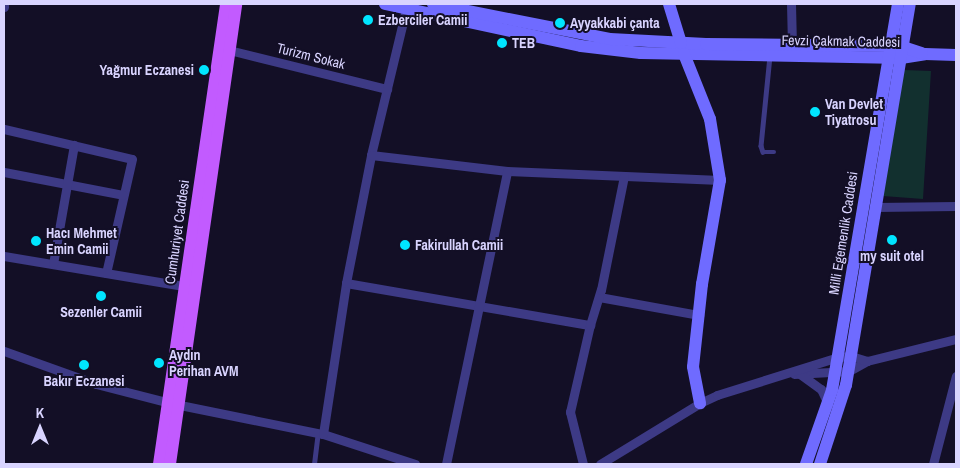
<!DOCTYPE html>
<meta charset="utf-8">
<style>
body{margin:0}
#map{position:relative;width:960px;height:468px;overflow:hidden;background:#130f26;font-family:"Archivo Narrow",sans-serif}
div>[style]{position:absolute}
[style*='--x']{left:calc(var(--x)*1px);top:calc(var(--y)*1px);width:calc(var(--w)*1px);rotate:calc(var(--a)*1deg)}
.green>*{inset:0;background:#12302f}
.lane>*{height:4.5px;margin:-2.25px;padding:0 2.25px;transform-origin:2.25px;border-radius:2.25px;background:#3d3a85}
.street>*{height:9px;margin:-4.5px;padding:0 4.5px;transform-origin:4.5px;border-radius:4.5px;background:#3d3a85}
.secondary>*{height:12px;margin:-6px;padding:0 6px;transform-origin:6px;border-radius:6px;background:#6f6bff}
.primary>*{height:12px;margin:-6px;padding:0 6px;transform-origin:6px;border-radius:6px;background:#c25bff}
.dots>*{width:14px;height:14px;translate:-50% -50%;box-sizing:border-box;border:2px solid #130f26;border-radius:50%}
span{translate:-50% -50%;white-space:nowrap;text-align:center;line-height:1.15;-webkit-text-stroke:4px #130f26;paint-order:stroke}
.poi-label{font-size:14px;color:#d9d4ff;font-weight:700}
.left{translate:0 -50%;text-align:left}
.right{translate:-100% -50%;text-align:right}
.street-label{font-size:14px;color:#d9d4ff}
.frame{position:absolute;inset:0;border:5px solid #d9d4ff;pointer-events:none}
.north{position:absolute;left:15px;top:403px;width:50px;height:50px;-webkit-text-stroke:4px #130f26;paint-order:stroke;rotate:0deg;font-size:14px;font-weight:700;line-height:20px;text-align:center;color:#d9d4ff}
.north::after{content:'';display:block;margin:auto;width:18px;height:22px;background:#d9d4ff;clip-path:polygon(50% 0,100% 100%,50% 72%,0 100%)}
</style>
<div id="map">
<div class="green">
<div style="clip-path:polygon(904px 70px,931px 71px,923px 199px,883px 196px)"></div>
</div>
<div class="lane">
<div style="--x:770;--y:56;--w:90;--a:95.7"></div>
<div style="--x:761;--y:146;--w:6;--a:72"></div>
<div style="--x:763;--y:152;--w:11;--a:0"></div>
<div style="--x:314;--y:464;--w:31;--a:-83"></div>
</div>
<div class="street">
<div style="--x:791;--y:4;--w:40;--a:88.6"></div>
<div style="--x:4;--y:7;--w:3;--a:-90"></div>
<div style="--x:229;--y:50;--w:163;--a:13.9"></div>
<div style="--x:4;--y:129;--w:131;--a:13.2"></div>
<div style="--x:132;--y:159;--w:117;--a:102.8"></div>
<div style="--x:371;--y:155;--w:150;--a:-76.5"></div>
<div style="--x:4;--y:172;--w:121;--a:10.9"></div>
<div style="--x:876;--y:207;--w:80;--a:-0.7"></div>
<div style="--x:4;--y:256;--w:182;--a:9.5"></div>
<div style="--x:53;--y:264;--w:121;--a:-80"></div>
<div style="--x:346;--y:283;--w:248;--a:9.8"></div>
<div style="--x:599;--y:297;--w:102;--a:10.2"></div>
<div style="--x:4;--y:351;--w:98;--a:19.7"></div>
<div style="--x:96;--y:384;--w:76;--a:14.4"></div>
<div style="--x:170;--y:403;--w:156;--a:11.5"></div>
<div style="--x:323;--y:434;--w:97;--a:18.1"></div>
<div style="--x:794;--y:374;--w:55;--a:-3.1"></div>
<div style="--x:849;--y:371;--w:21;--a:-29"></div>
<div style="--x:867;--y:361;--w:92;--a:-13.9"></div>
<div style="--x:800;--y:374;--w:26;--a:36"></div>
<div style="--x:821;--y:389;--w:17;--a:65"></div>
<div style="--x:323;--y:434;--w:153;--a:-81.3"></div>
<div style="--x:346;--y:283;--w:130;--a:-78.9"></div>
<div style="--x:371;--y:155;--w:137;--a:6.7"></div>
<div style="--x:507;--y:171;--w:213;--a:2.4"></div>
<div style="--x:446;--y:464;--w:299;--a:-78.2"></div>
<div style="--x:583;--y:464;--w:54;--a:-104"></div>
<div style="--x:570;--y:412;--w:89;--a:-77.1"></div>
<div style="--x:590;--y:325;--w:37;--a:-73"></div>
<div style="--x:601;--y:290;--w:116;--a:-78.6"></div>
<div style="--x:600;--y:464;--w:117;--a:-31.4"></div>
<div style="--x:700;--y:403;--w:19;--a:-25"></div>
<div style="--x:717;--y:395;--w:127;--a:-17.4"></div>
<div style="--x:838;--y:357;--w:13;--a:-4"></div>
<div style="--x:851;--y:356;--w:17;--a:17"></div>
<div style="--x:933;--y:464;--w:91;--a:-75.4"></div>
</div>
<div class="secondary">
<div style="--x:385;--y:4;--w:200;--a:12.1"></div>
<div style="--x:581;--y:46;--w:60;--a:6.7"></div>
<div style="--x:641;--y:53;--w:260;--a:1.1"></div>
<div style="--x:901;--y:58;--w:24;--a:-9"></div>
<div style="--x:925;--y:54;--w:31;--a:2"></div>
<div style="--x:433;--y:4;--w:180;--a:11.2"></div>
<div style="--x:610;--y:39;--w:96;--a:3"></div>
<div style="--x:706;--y:44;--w:183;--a:0.6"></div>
<div style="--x:889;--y:46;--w:14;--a:4"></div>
<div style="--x:903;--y:47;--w:20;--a:18"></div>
<div style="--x:669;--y:4;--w:41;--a:72.9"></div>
<div style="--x:684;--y:54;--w:70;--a:68.2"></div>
<div style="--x:710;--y:119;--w:62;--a:80.7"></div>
<div style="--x:720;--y:180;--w:106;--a:99.8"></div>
<div style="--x:702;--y:284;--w:83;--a:96.2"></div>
<div style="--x:693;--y:367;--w:37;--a:79"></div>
<div style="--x:806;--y:464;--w:78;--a:-70.6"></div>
<div style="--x:832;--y:390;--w:392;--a:-80.3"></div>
<div style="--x:820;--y:464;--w:83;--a:-71.8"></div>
<div style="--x:846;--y:385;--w:386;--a:-80.5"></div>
</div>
<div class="primary">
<div style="--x:159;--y:464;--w:465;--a:-81.7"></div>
<div style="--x:170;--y:464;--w:465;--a:-81.8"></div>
</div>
<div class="dots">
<div style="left:368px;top:20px;background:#00e5ff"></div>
<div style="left:560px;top:23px;background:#00e5ff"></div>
<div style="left:502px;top:43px;background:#00e5ff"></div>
<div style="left:204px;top:70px;background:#00e5ff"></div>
<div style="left:815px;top:112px;background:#00e5ff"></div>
<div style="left:892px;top:240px;background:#00e5ff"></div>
<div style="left:36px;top:241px;background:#00e5ff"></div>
<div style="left:405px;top:245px;background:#00e5ff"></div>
<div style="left:101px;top:296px;background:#00e5ff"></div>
<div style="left:159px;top:363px;background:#00e5ff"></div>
<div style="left:84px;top:365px;background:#00e5ff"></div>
</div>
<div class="poi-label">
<span class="left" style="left:378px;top:20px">Ezberciler Camii</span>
<span class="left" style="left:570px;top:23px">Ayyakkabi çanta</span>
<span class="left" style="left:512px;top:43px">TEB</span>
<span class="right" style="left:194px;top:70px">Yağmur Eczanesi</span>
<span class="left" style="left:825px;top:112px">Van Devlet<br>Tiyatrosu</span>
<span class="left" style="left:46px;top:241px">Hacı Mehmet<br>Emin Camii</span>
<span class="left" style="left:415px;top:245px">Fakirullah Camii</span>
<span style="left:892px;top:256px">my suit otel</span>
<span style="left:101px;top:312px">Sezenler Camii</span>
<span class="left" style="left:169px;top:363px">Aydın<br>Perihan AVM</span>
<span style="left:84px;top:381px">Bakır Eczanesi</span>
</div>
<div class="street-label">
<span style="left:841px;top:41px;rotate:1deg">Fevzi Çakmak Caddesi</span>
<span style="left:311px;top:56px;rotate:14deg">Turizm Sokak</span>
<span style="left:177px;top:232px;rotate:-82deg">Cumhuriyet Caddesi</span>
<span style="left:843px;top:233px;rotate:-81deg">Milli Egemenlik Caddesi</span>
</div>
<div class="frame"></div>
<div class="north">K</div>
</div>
